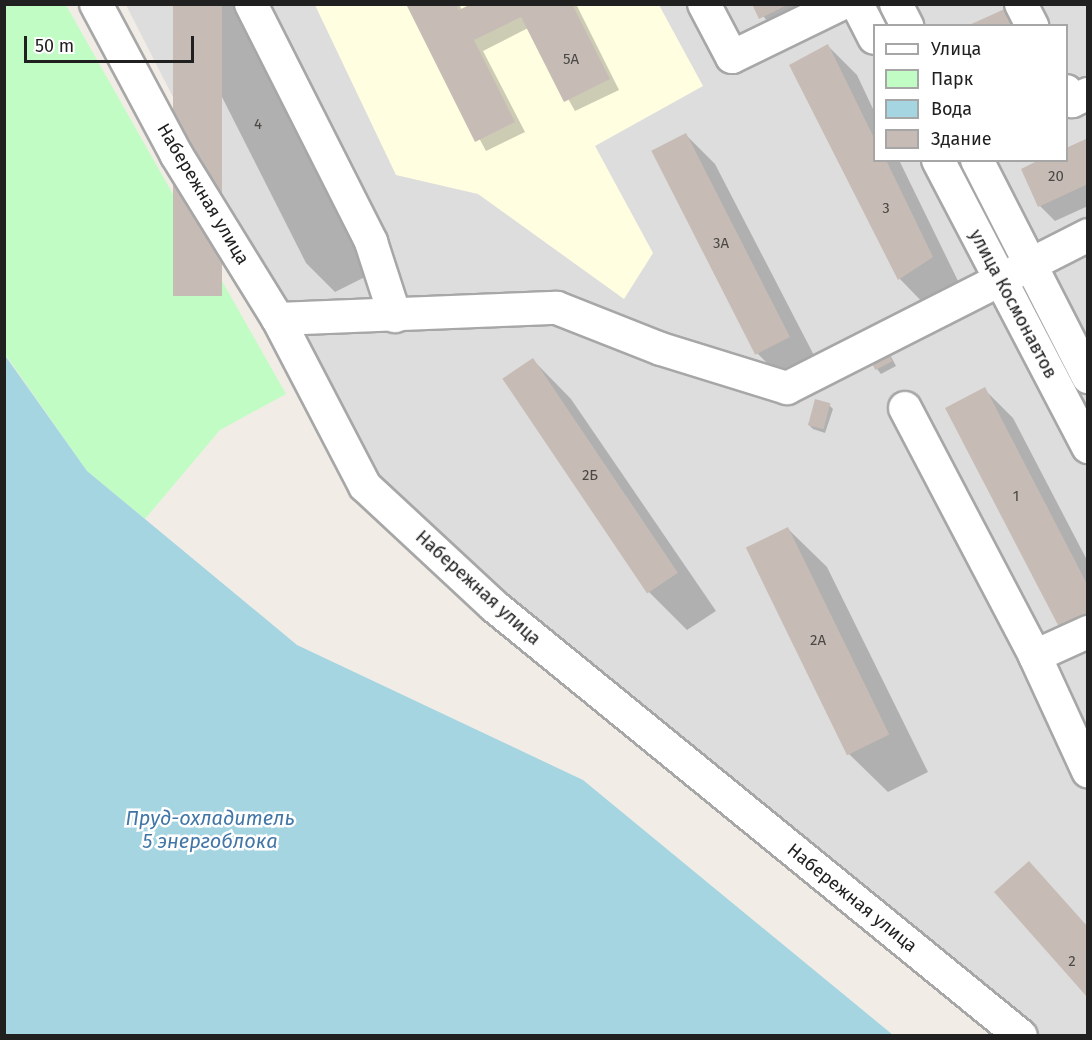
<!DOCTYPE html>
<meta charset="utf-8">
<style>
body{margin:0}
#map{position:relative;width:1092px;height:1040px;overflow:hidden;background:#f1ede6;font-family:"Fira Sans",sans-serif}
div>[style]{position:absolute}
[style*='--x']{left:calc(var(--x)*1px);top:calc(var(--y)*1px);width:calc(var(--w)*1px);rotate:calc(var(--a)*1deg)}
.residential>*{inset:0;background:#dedddd}
.education>*{inset:0;background:#fffee1}
.park>*{inset:0;background:#c2fcc5}
.water>*{inset:0;background:#a5d5e1}
.shadow>*{inset:0;background:#0003}
.building>*{inset:0;background:#c6bcb5;transform-origin:0 0}
.roads{filter:drop-shadow(2px 0 #a7a7a7) drop-shadow(-2px 0 #a7a7a7) drop-shadow(0 2px #a7a7a7) drop-shadow(0 -2px #a7a7a7)}
.minor>*{height:32px;margin:-16px;padding:0 16px;transform-origin:16px;border-radius:16px;background:#fff}
span{translate:-50% -50%;white-space:nowrap;text-align:center;line-height:1.15;-webkit-text-stroke:5px #fff;paint-order:stroke}
.number-label{font-size:15px;color:#4a4745}
.number-label span{-webkit-text-stroke-width:0}
.street-label{font-size:18px;color:#202020}
.water-label{font-size:20px;color:#4176a6;font-style:italic}
.frame{position:absolute;inset:0;border:6px solid #202020;pointer-events:none}
.legend{position:absolute;left:873px;top:24px;width:195px;height:138px;box-sizing:border-box;background:#fff;border:2px solid #a6a6a6;margin:0;padding:8px 10px;list-style:none;font-size:18px;color:#202020}
.legend li{display:flex;align-items:center;gap:12px;height:30px}
.legend b{width:30px;border:2px solid #a6a6a6}
.scale{position:absolute;left:24px;top:36px;width:170px;height:27px;box-sizing:border-box;border:3px solid #202020;border-top:0;padding-left:8px;font-size:18px;line-height:21px;white-space:nowrap;color:#202020;-webkit-text-stroke:4px #fff;paint-order:stroke}
</style>
<div id="map">
<div class="residential">
<div style="clip-path:polygon(evenodd,126px 5px,1087px 5px,1087px 1035px,1006px 1035px,366px 475px,126px 5px,874px 26px,1066px 26px,1066px 160px,874px 160px,874px 26px)"></div>
</div>
<div class="education">
<div style="clip-path:polygon(315px 5px,659px 5px,703px 86px,595px 146px,653px 253px,624px 299px,478px 194px,396px 175px)"></div>
</div>
<div class="park">
<div style="clip-path:polygon(4px 5px,66px 5px,286px 394px,220px 430px,145px 519px,87px 471px,5px 354px)"></div>
</div>
<div class="water">
<div style="clip-path:polygon(4px 354px,87px 471px,297px 645px,583px 780px,893px 1035px,5px 1035px)"></div>
</div>
<div class="shadow">
<div style="clip-path:polygon(175px 4px,235px 4px,371px 274px,335px 292px,306px 263px)"></div>
<div style="clip-path:polygon(407px 4px,459px 4px,462px 10px,474px 4px,576px 4px,619px 90px,575px 111px,528px 28px,483px 51px,525px 132px,486px 151px)"></div>
<div style="clip-path:polygon(753px 4px,817px 4px,828px 28px,789px 47px)"></div>
<div style="clip-path:polygon(828px 46px,857px 75px,874px 111px,874px 160px,899px 160px,961px 287px,928px 308px,900px 279px,791px 66px)"></div>
<div style="clip-path:polygon(686px 135px,715px 164px,819px 365px,786px 382px,757px 353px)"></div>
<div style="clip-path:polygon(1088px 140px,1088px 206px,1055px 221px,1040px 206px,1066px 160px)"></div>
<div style="clip-path:polygon(889px 353px,896px 366px,881px 374px,877px 369px)"></div>
<div style="clip-path:polygon(533px 360px,571px 399px,716px 611px,687px 630px,649px 592px)"></div>
<div style="clip-path:polygon(984px 389px,1013px 418px,1088px 562px,1088px 654px,1060px 626px)"></div>
<div style="clip-path:polygon(829px 405px,833px 409px,825px 433px,813px 429px,808px 424px)"></div>
<div style="clip-path:polygon(788px 529px,827px 567px,928px 772px,888px 792px,849px 754px,748px 549px)"></div>
</div>
<div class="building">
<div style="left:173px;top:4px;width:49px;height:292px"></div>
<div style="clip-path:polygon(406px 4px,456px 4px,459px 10px,471px 4px,572px 4px,610px 79px,564px 102px,521px 17px,474px 40px,515px 122px,475px 142px)"></div>
<div style="clip-path:polygon(752px 4px,789px 4px,759px 19px)"></div>
<div style="clip-path:polygon(1009px 7px,1017px 26px,967px 26px)"></div>
<div style="clip-path:polygon(828px 44px,874px 138px,874px 160px,886px 160px,933px 257px,898px 280px,789px 65px)"></div>
<div style="left:686px;top:133px;width:229px;height:39px;rotate:63deg"></div>
<div style="clip-path:polygon(1088px 138px,1088px 184px,1038px 207px,1021px 169px,1039px 160px,1066px 160px,1066px 148px)"></div>
<div style="left:885px;top:347px;width:16px;height:19px;rotate:63deg"></div>
<div style="left:533px;top:358px;width:259px;height:37px;rotate:56deg"></div>
<div style="clip-path:polygon(985px 387px,1088px 586px,1088px 612px,1059px 627px,945px 408px)"></div>
<div style="left:815px;top:399px;width:16px;height:27px;rotate:15deg"></div>
<div style="left:788px;top:527px;width:231px;height:47px;rotate:64deg"></div>
<div style="clip-path:polygon(1029px 861px,1088px 927px,1088px 998px,994px 892px)"></div>
</div>
<div class="roads">
<div class="minor">
<div style="--x:96;--y:4;--w:170;--a:61.9"></div>
<div style="--x:176;--y:154;--w:194;--a:58.3"></div>
<div style="--x:278;--y:319;--w:188;--a:62.5"></div>
<div style="--x:365;--y:486;--w:176;--a:42.9"></div>
<div style="--x:494;--y:606;--w:680;--a:39.21"></div>
<div style="--x:251;--y:4;--w:267;--a:63.2"></div>
<div style="--x:371;--y:242;--w:78;--a:72"></div>
<div style="--x:704;--y:4;--w:60;--a:62.2"></div>
<div style="--x:732;--y:57;--w:121;--a:-25.9"></div>
<div style="--x:857;--y:4;--w:38;--a:63"></div>
<div style="--x:896;--y:4;--w:25;--a:63"></div>
<div style="--x:1021;--y:4;--w:25;--a:63"></div>
<div style="--x:1066;--y:91;--w:12;--a:59"></div>
<div style="--x:1072;--y:101;--w:17;--a:-24"></div>
<div style="--x:938;--y:160;--w:324;--a:62.4"></div>
<div style="--x:977;--y:160;--w:244;--a:62.9"></div>
<div style="--x:278;--y:319;--w:279;--a:-2.3"></div>
<div style="--x:557;--y:308;--w:112;--a:21.5"></div>
<div style="--x:661;--y:349;--w:132;--a:17.2"></div>
<div style="--x:787;--y:388;--w:338;--a:-26.9"></div>
<div style="--x:905;--y:408;--w:280;--a:62.3"></div>
<div style="--x:1035;--y:656;--w:127;--a:65.3"></div>
<div style="--x:1035;--y:656;--w:58;--a:-24.4"></div>
</div>
</div>
<div class="number-label">
<span style="left:571px;top:60px">5А</span>
<span style="left:258px;top:125px">4</span>
<span style="left:1056px;top:177px">20</span>
<span style="left:886px;top:209px">3</span>
<span style="left:721px;top:244px">3А</span>
<span style="left:590px;top:476px">2Б</span>
<span style="left:1016px;top:497px">1</span>
<span style="left:818px;top:641px">2А</span>
<span style="left:1072px;top:962px">2</span>
</div>
<div class="street-label">
<span style="left:203px;top:194px;rotate:59deg">Набережная улица</span>
<span style="left:1013px;top:304px;rotate:62deg">улица Космонавтов</span>
<span style="left:478px;top:588px;rotate:42deg">Набережная улица</span>
<span style="left:852px;top:898px;rotate:39deg">Набережная улица</span>
</div>
<div class="water-label">
<span style="left:210px;top:830px">Пруд-охладитель<br>5 энергоблока</span>
</div>
<div class="frame"></div>
<ul class="legend">
<li><b style="height:8px;background:#fff"></b>Улица</li>
<li><b style="height:16px;background:#c2fcc5"></b>Парк</li>
<li><b style="height:16px;background:#a5d5e1"></b>Вода</li>
<li><b style="height:16px;background:#c6bcb5"></b>Здание</li>
</ul>
<div class="scale">50 m</div>
</div>
